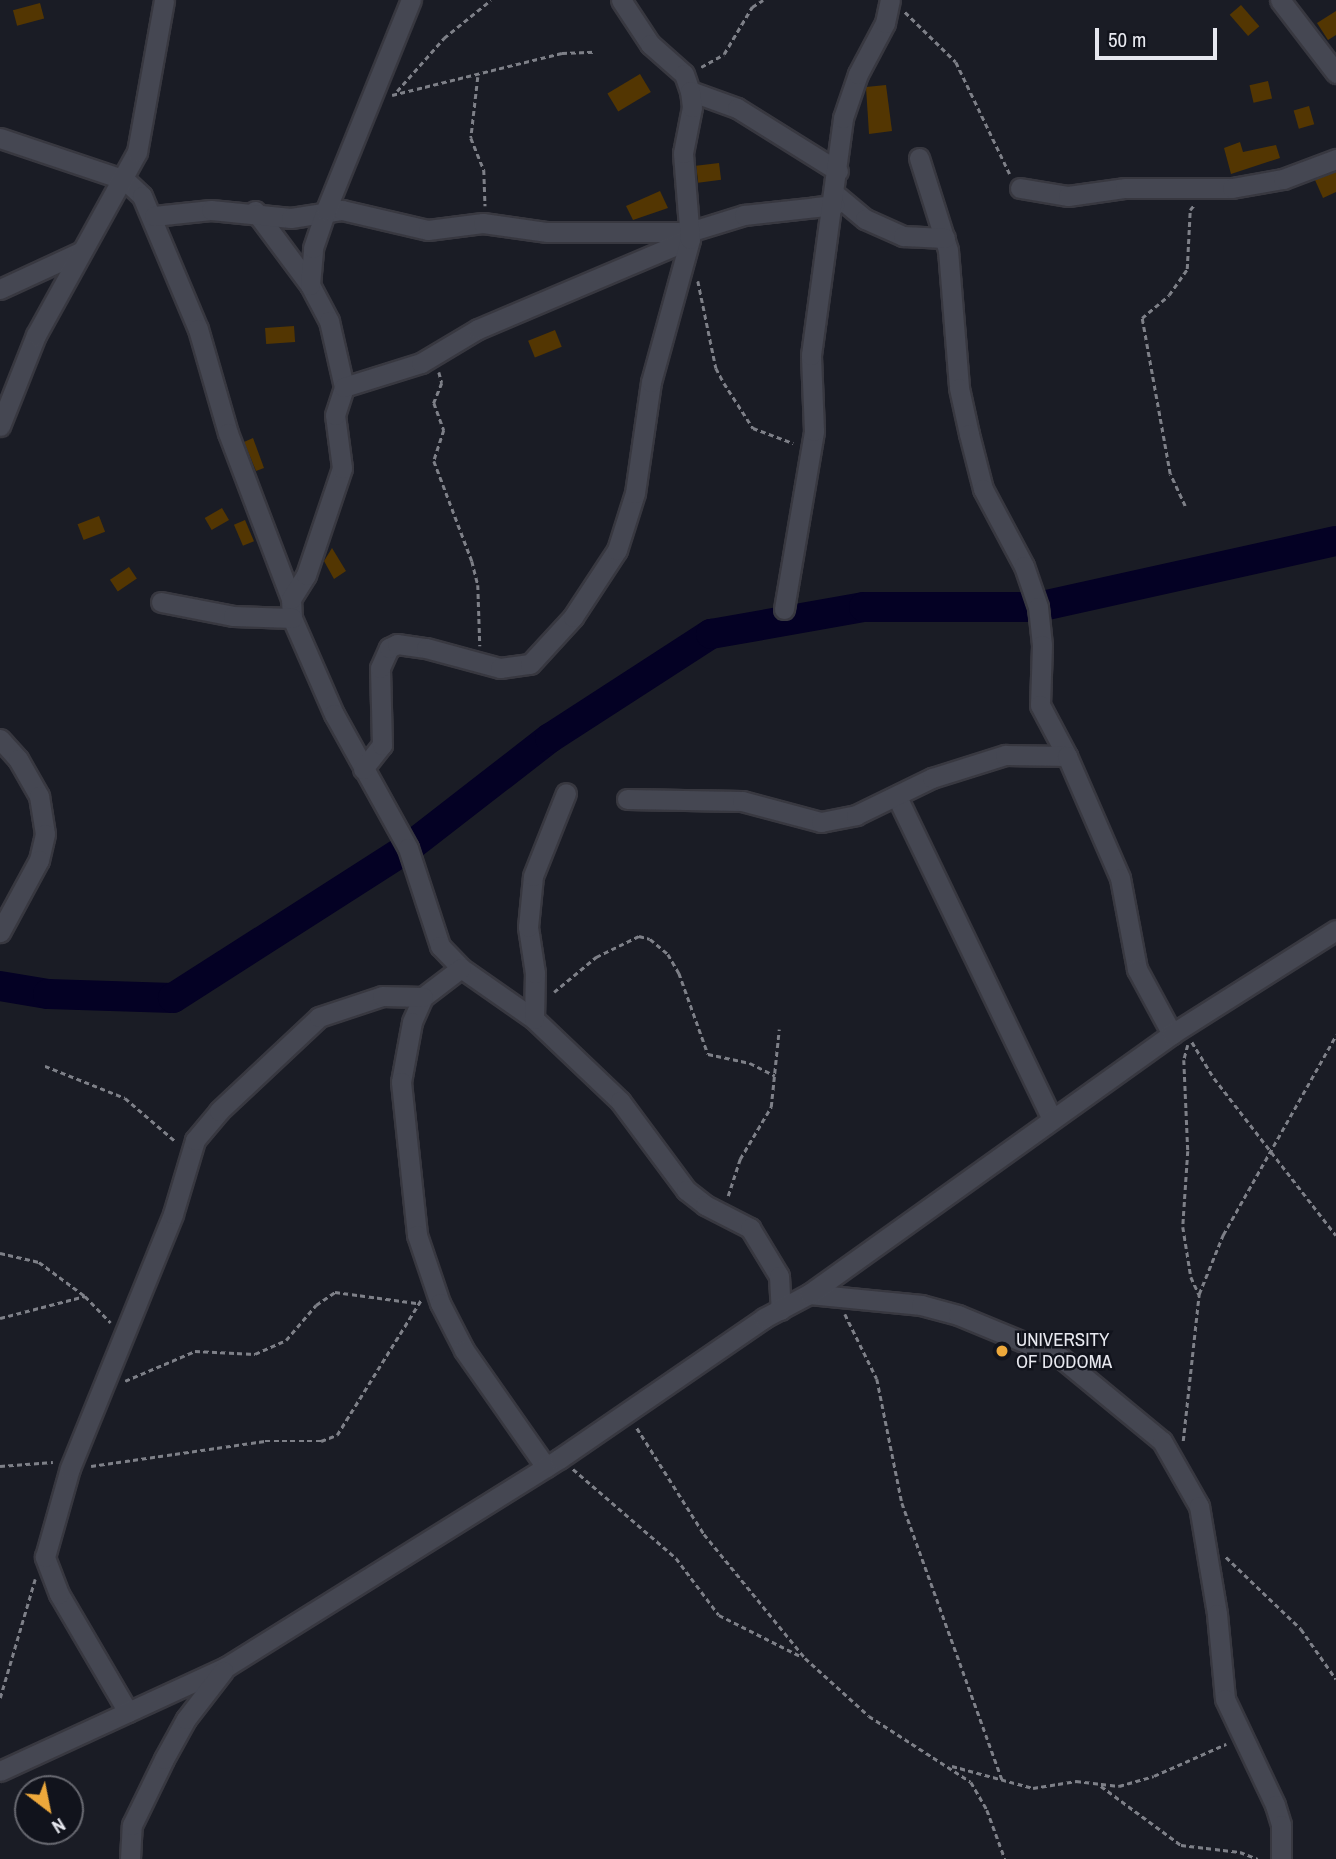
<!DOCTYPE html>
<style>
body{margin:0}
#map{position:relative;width:1336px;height:1859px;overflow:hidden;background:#1a1c25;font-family:"Archivo Narrow",sans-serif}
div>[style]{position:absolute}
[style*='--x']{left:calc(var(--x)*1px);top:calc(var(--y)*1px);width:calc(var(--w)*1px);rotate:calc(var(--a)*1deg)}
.river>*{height:30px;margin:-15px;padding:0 15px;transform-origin:15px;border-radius:15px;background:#040124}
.building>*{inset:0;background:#533602;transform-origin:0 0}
.path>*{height:2.5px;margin-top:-1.25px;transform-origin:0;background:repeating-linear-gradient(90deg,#7e8088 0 5px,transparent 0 8.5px)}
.roads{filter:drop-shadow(2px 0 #383840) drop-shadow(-2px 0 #383840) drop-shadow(0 2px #383840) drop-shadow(0 -2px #383840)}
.minor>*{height:19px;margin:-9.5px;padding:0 9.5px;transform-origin:9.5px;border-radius:9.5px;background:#454752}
.dots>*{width:19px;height:19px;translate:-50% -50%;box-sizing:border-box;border:4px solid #11131c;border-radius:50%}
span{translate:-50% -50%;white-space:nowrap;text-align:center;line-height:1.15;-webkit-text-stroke:5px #11131c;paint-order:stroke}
.poi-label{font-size:19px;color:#e7e8ef}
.left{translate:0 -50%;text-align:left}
.north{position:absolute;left:14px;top:1775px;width:70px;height:70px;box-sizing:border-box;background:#11131c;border:2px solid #676870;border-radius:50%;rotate:148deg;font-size:19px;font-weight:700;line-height:28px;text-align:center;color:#e7e8ef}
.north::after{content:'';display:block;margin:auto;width:24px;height:32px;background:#eda83b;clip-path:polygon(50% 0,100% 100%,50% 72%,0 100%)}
.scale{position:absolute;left:1095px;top:28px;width:122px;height:32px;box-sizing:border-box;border:4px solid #e7e8ef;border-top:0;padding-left:9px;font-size:21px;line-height:24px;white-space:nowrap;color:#e7e8ef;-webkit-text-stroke:5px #11131c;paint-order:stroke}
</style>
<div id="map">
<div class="river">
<div style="--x:0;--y:986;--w:49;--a:9.5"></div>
<div style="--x:48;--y:994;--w:125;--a:1.8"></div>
<div style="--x:173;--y:998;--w:279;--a:-32.6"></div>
<div style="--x:408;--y:848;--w:180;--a:-37.8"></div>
<div style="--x:550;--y:738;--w:192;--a:-32.9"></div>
<div style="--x:711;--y:634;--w:155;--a:-10"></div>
<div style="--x:864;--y:607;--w:174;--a:0"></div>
<div style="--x:1038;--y:607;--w:305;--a:-12.5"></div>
</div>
<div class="building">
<div style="left:40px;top:3px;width:16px;height:28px;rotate:75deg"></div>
<div style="left:1241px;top:5px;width:28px;height:15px;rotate:49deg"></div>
<div style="clip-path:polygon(1336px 11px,1336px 35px,1328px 40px,1317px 23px)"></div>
<div style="left:640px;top:74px;width:21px;height:38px;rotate:59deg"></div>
<div style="left:1268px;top:81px;width:18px;height:19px;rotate:77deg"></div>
<div style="clip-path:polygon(886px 85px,892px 131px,869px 134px,866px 87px)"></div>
<div style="left:1309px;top:106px;width:19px;height:16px;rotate:74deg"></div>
<div style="clip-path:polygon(1240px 142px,1243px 152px,1276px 145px,1280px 158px,1231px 174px,1224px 148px)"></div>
<div style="left:719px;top:163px;width:17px;height:23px;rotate:83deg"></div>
<div style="clip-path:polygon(1336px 172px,1336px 192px,1323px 198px,1315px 180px)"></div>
<div style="clip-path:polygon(660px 191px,668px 208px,633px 220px,626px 206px)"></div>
<div style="left:294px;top:326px;width:16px;height:29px;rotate:86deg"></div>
<div style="left:555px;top:330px;width:18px;height:29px;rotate:68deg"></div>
<div style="clip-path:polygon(253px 438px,264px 468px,256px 471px,244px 442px)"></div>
<div style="left:222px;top:508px;width:14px;height:20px;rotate:60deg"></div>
<div style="left:99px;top:516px;width:17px;height:23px;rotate:69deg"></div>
<div style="left:245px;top:520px;width:23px;height:12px;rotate:67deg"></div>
<div style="clip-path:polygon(332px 548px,346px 571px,334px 579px,324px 561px)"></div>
<div style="left:129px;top:567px;width:14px;height:23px;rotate:56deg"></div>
</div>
<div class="path">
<div style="--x:905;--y:12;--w:71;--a:44.4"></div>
<div style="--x:956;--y:62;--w:124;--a:64.3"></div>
<div style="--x:701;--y:67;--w:26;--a:-29"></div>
<div style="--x:724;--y:54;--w:55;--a:-59.2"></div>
<div style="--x:752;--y:7;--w:13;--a:-32"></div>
<div style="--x:478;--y:77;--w:61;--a:96.5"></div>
<div style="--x:471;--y:138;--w:35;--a:68"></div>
<div style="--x:484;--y:170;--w:36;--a:88"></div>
<div style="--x:397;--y:91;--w:71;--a:-48.4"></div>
<div style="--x:444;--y:38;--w:60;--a:-39"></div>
<div style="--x:392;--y:95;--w:175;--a:-13.9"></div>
<div style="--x:562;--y:53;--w:33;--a:-2"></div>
<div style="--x:698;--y:281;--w:89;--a:78.3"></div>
<div style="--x:716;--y:368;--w:17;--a:62"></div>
<div style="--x:724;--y:383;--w:54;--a:57.2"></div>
<div style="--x:753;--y:428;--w:43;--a:20.6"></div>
<div style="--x:439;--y:372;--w:11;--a:75"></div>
<div style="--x:442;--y:383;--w:22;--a:112"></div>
<div style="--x:434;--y:403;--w:29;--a:70"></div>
<div style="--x:444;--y:430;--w:33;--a:108"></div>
<div style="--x:434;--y:461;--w:107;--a:69.2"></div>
<div style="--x:472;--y:561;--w:25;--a:76"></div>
<div style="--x:478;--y:585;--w:61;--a:88.1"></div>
<div style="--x:1185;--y:506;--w:35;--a:-115"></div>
<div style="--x:1170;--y:474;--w:158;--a:-100.2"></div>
<div style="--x:1142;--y:318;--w:35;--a:-40"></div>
<div style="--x:1169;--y:295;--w:32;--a:-55"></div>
<div style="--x:1187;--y:269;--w:59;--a:-87.1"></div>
<div style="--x:1190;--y:210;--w:6;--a:-51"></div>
<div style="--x:554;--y:992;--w:55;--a:-39.8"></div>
<div style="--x:596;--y:957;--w:48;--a:-26"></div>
<div style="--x:639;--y:936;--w:11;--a:15"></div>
<div style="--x:650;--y:939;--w:23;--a:40"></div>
<div style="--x:668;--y:954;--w:22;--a:60"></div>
<div style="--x:679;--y:973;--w:86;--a:70.3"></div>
<div style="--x:708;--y:1054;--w:43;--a:12.1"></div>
<div style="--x:750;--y:1063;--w:28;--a:27"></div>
<div style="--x:1192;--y:1042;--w:42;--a:58.6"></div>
<div style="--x:1214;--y:1078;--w:199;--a:52.2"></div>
<div style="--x:1188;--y:1045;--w:16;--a:105"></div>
<div style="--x:1184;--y:1060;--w:91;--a:87.5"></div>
<div style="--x:1188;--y:1151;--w:76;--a:93.8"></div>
<div style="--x:1183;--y:1227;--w:51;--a:80.9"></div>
<div style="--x:1191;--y:1277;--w:19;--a:65"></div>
<div style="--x:45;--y:1066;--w:86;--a:21.8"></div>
<div style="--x:125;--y:1098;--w:66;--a:40.7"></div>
<div style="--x:728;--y:1196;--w:39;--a:-72"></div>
<div style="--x:740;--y:1159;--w:61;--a:-59.2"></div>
<div style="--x:771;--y:1107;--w:78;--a:-84.1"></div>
<div style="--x:0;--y:1253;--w:40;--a:13"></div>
<div style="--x:39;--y:1262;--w:57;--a:36.5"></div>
<div style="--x:845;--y:1314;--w:72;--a:63.8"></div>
<div style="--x:877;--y:1379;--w:126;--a:78.6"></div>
<div style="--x:902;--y:1503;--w:294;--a:70.1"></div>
<div style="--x:0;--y:1318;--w:88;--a:-14.5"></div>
<div style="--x:85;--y:1296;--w:37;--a:46"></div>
<div style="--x:125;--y:1381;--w:76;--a:-23.2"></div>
<div style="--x:195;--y:1351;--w:60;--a:2.9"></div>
<div style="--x:255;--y:1354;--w:34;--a:-24"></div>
<div style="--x:286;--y:1340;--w:46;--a:-49.4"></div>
<div style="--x:316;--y:1305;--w:23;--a:-34"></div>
<div style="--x:335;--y:1292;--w:82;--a:7.7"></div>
<div style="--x:637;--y:1428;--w:125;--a:57.7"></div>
<div style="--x:704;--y:1534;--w:160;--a:50.8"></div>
<div style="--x:805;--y:1658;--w:86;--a:42.2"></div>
<div style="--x:869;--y:1716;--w:121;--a:32.9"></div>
<div style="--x:971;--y:1782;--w:32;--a:60"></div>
<div style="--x:987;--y:1810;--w:52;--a:69.8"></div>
<div style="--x:1183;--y:1441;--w:148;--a:-83.8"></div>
<div style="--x:1199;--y:1294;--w:64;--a:-67.9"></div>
<div style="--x:1223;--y:1235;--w:230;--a:-60.5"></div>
<div style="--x:0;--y:1466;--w:53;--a:-4.3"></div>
<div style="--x:91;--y:1466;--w:176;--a:-8.2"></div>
<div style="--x:265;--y:1441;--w:56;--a:0"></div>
<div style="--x:321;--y:1441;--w:17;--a:-21"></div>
<div style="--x:337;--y:1435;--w:159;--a:-58.1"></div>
<div style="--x:573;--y:1469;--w:136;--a:40.8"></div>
<div style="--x:676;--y:1558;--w:71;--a:53"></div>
<div style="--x:719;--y:1615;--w:93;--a:26.8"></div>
<div style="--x:1226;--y:1557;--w:104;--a:43.8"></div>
<div style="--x:1301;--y:1629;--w:61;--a:55"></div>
<div style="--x:0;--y:1698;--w:124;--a:-73.6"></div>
<div style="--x:952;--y:1766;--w:84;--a:15.2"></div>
<div style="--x:1033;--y:1788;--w:44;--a:-9.2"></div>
<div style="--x:1076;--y:1781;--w:43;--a:6.6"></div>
<div style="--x:1119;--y:1786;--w:36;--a:-16"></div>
<div style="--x:1154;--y:1776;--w:79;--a:-24"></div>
<div style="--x:1101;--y:1786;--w:99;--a:36.4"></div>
<div style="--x:1181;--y:1845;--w:59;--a:6.8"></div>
<div style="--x:1240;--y:1852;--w:19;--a:21"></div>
</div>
<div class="roads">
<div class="minor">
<div style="--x:621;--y:0;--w:53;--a:56.6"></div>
<div style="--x:650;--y:44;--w:45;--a:41.4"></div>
<div style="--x:684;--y:74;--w:18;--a:71"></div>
<div style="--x:690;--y:91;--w:50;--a:19.9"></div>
<div style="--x:737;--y:108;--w:119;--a:32"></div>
<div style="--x:1280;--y:0;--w:92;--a:52.5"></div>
<div style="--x:0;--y:138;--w:132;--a:18.6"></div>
<div style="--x:125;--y:180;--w:23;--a:43"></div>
<div style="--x:142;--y:196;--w:144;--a:67.2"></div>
<div style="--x:198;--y:329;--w:108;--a:73.9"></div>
<div style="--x:228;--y:433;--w:178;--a:69.2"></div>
<div style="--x:291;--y:599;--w:19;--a:87"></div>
<div style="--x:292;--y:618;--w:105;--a:66.4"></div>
<div style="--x:334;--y:714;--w:153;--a:61.1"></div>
<div style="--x:408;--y:848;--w:103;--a:71.9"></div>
<div style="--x:440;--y:946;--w:30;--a:46"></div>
<div style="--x:461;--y:968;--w:89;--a:34.9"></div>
<div style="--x:534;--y:1019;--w:119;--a:43.6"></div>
<div style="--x:620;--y:1101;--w:111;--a:53.4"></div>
<div style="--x:686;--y:1190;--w:24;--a:38"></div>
<div style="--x:705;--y:1205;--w:51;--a:27.1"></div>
<div style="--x:750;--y:1228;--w:56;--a:58.9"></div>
<div style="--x:779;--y:1276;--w:34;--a:87"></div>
<div style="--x:919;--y:158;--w:96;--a:72.5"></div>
<div style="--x:948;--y:250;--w:138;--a:85.4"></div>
<div style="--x:959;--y:388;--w:47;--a:77.7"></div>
<div style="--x:969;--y:434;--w:57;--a:75.7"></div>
<div style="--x:983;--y:489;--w:87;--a:62"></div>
<div style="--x:1024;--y:566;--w:43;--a:71.1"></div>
<div style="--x:1038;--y:607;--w:38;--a:84"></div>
<div style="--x:1042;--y:645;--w:60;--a:91.9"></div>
<div style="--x:1040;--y:705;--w:58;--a:62.1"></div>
<div style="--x:1020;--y:188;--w:49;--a:9.5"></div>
<div style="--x:1068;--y:196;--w:58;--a:-8"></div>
<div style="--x:1125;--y:188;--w:107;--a:0"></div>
<div style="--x:1232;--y:188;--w:52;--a:-10"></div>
<div style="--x:1283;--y:179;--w:57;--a:-20.7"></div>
<div style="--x:835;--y:194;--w:39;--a:40"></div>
<div style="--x:865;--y:219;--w:42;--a:24.1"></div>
<div style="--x:903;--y:236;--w:42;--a:2.7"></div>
<div style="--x:255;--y:211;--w:92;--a:53.4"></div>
<div style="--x:310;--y:285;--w:41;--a:62.2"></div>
<div style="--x:329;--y:321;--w:68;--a:77.2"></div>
<div style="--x:154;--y:216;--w:57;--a:-6"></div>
<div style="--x:211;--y:210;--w:80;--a:5.7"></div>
<div style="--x:291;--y:218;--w:52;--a:-8.9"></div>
<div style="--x:342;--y:210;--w:88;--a:13.1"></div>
<div style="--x:428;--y:230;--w:55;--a:-7.3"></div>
<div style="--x:483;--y:223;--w:65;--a:8"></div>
<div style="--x:547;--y:232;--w:142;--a:0"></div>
<div style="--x:689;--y:232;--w:58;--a:-17.2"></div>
<div style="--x:744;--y:215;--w:91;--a:-6.3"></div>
<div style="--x:310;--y:285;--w:37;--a:-85"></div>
<div style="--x:313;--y:248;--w:40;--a:-71.1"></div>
<div style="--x:326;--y:210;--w:227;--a:-68"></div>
<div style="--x:0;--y:289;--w:88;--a:-24.8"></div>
<div style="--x:0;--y:426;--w:98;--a:-68.4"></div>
<div style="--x:36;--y:335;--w:209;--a:-61.1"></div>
<div style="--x:137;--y:152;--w:154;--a:-79.9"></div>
<div style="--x:291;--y:599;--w:28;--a:-58"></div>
<div style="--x:306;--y:575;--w:113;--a:-71.4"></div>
<div style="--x:342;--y:468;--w:53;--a:-97.5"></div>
<div style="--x:335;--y:415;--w:29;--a:-72"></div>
<div style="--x:344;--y:387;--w:81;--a:-17.3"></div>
<div style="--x:421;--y:363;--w:66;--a:-30.8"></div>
<div style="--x:478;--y:329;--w:230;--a:-23"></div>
<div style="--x:161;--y:602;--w:73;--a:11"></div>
<div style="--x:233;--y:616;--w:59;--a:1.9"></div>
<div style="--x:784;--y:609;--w:181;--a:-80.4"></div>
<div style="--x:814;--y:431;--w:76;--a:-92.3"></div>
<div style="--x:811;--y:355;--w:239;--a:-82.3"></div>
<div style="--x:843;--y:118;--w:46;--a:-71.2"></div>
<div style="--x:858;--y:74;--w:58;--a:-62.1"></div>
<div style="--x:885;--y:23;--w:24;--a:-78"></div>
<div style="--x:0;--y:739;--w:27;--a:48"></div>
<div style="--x:18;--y:759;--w:43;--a:60.4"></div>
<div style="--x:39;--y:796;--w:38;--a:81"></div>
<div style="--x:45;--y:834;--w:27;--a:103"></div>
<div style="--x:39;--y:860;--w:82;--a:118.4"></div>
<div style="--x:363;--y:769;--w:31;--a:-52"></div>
<div style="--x:382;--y:745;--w:77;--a:-91.5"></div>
<div style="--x:380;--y:668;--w:22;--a:-66"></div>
<div style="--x:389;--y:648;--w:9;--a:-27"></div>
<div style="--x:397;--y:644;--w:29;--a:8"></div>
<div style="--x:426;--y:648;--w:77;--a:15.1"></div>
<div style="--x:500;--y:668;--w:30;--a:-8"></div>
<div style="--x:530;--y:664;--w:64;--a:-47.5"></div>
<div style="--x:573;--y:617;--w:80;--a:-56.7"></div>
<div style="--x:617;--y:550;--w:60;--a:-72.5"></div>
<div style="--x:635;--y:493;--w:112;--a:-81.8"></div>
<div style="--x:651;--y:382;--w:148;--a:-74.7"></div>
<div style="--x:690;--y:239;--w:86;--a:-94.7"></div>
<div style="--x:683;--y:153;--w:47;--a:-78.9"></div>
<div style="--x:692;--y:107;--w:16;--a:-97"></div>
<div style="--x:897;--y:797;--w:357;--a:64.3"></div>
<div style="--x:627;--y:799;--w:115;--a:1"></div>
<div style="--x:742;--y:801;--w:82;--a:14.9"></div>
<div style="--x:821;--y:822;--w:36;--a:-11"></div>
<div style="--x:856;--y:815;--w:85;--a:-26"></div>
<div style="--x:932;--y:778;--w:77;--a:-17.5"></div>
<div style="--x:1005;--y:755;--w:62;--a:0.9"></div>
<div style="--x:1067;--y:756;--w:133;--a:66.5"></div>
<div style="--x:1120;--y:878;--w:93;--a:79.4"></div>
<div style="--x:1137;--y:969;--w:74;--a:61.7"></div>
<div style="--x:461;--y:968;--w:48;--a:142.7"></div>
<div style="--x:423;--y:997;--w:27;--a:114"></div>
<div style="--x:412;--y:1022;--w:61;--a:100.4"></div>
<div style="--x:401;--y:1082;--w:154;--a:84"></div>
<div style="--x:417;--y:1235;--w:72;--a:71.3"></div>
<div style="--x:440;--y:1303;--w:53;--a:62.9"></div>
<div style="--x:464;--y:1350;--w:143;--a:55"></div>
<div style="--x:534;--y:1019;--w:46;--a:-88.8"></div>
<div style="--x:535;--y:973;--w:47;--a:-98.7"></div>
<div style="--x:528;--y:927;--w:51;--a:-84.4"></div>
<div style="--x:533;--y:876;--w:89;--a:-68.3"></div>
<div style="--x:809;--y:1294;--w:113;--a:5.6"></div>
<div style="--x:921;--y:1305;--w:38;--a:15"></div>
<div style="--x:958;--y:1315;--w:110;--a:22.4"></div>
<div style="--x:1060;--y:1357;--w:132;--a:39.5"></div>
<div style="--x:1162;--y:1441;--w:75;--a:60.4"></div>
<div style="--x:1199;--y:1506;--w:109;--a:80.5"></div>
<div style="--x:1217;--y:1614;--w:85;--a:84.6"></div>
<div style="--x:1225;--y:1699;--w:117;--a:64.7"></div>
<div style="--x:1275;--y:1805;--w:21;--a:73"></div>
<div style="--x:1281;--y:1825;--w:34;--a:90"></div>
<div style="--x:128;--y:1712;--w:137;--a:-120.3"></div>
<div style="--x:59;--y:1594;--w:40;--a:-111"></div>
<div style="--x:45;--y:1557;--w:92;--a:-74.3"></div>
<div style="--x:70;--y:1468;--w:274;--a:-67.9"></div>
<div style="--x:173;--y:1214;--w:77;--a:-73.4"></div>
<div style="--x:195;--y:1140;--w:38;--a:-50"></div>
<div style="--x:219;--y:1111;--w:137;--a:-43.2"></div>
<div style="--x:319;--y:1017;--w:66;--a:-18.4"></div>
<div style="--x:382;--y:996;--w:41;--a:1.4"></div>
<div style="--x:0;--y:1771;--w:249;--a:-24.7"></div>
<div style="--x:226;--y:1667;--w:393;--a:-32"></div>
<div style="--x:559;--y:1459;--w:249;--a:-34.5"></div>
<div style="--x:764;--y:1318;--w:51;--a:-28.1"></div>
<div style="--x:809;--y:1294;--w:447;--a:-35.6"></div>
<div style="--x:1172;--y:1034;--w:194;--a:-32.4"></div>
<div style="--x:130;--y:1859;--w:34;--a:-87"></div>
<div style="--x:132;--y:1825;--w:73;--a:-64.1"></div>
<div style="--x:164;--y:1759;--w:46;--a:-61.2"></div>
<div style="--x:186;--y:1719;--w:61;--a:-52.4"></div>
</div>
</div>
<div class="dots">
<div style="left:1002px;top:1351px;background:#eda83b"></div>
</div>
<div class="poi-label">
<span class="left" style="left:1016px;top:1351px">UNIVERSITY<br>OF DODOMA</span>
</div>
<div class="north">N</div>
<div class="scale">50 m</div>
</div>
